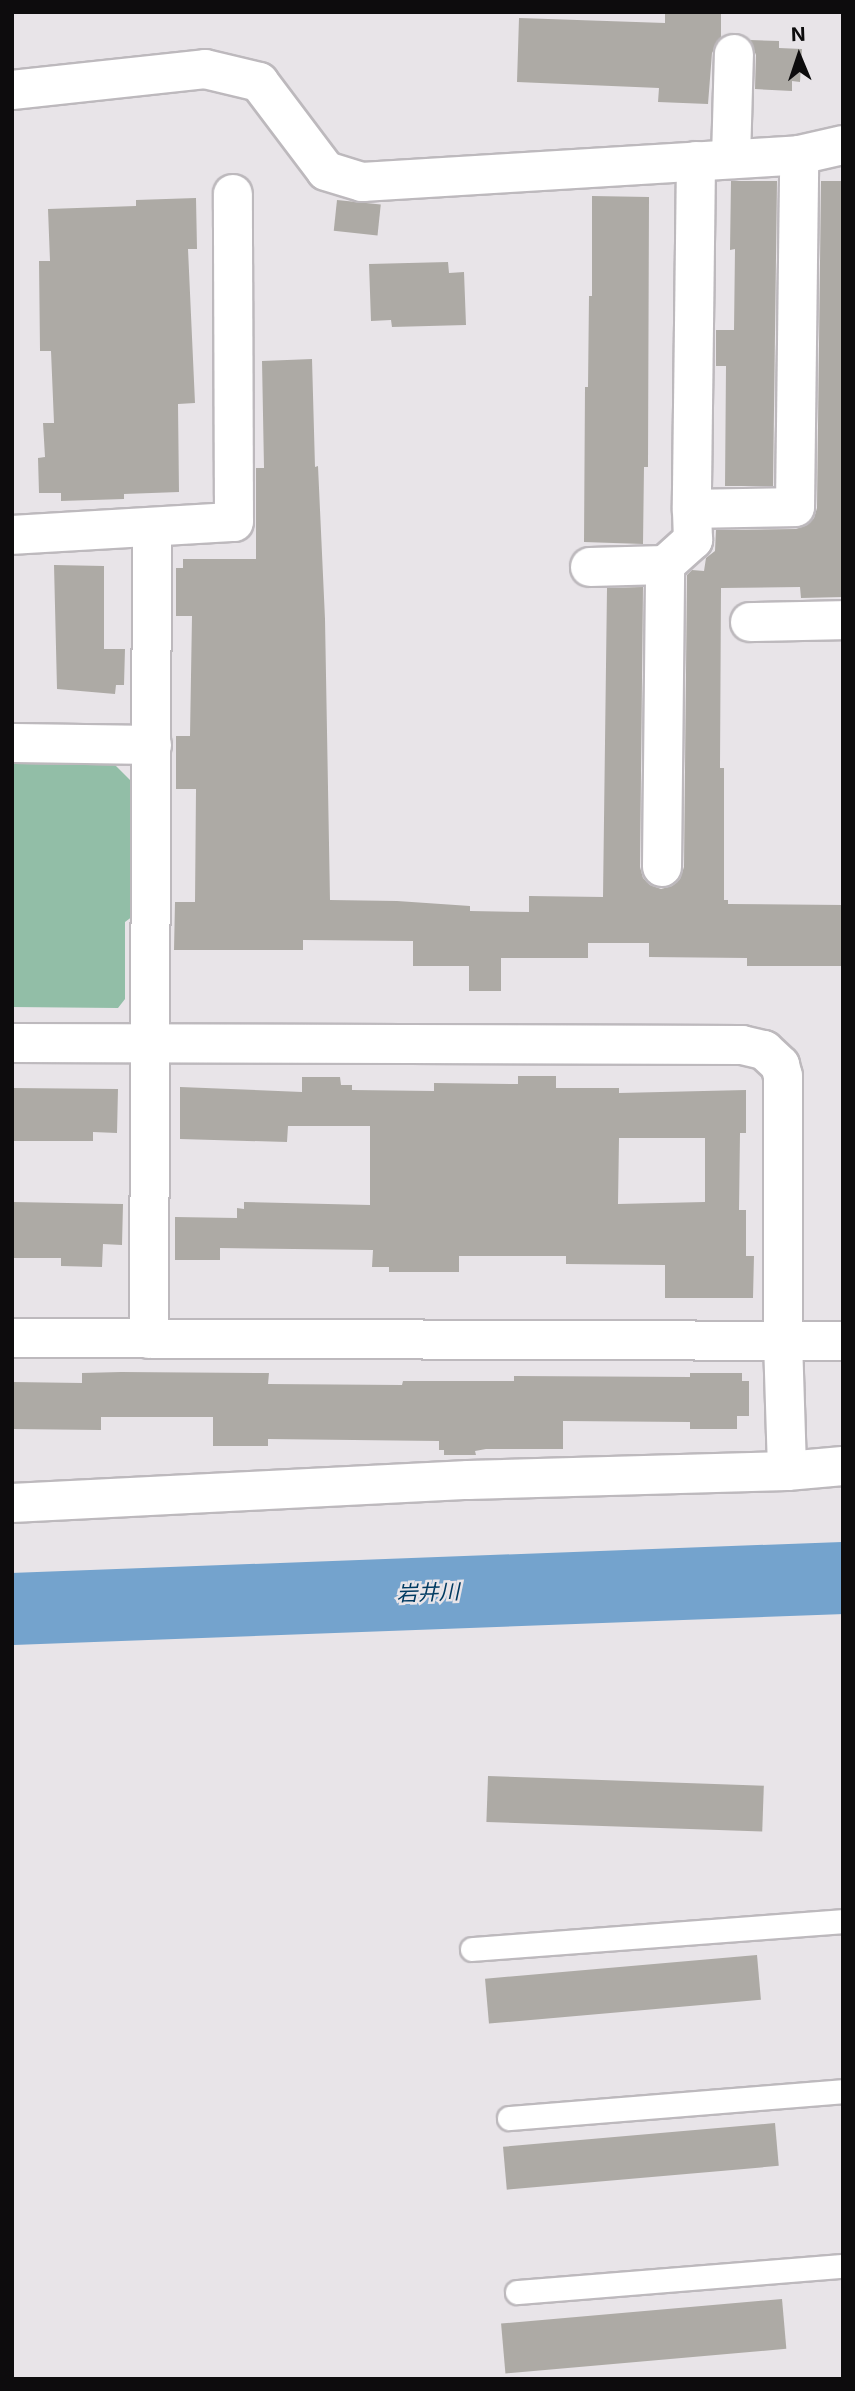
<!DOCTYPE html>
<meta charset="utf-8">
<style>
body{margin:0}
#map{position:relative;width:855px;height:2391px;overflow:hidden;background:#e8e4e8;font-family:Inter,"Noto Sans JP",sans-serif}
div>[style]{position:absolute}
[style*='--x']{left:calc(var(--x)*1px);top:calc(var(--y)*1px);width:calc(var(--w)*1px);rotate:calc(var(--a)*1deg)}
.green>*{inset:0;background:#92bea7}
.river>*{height:72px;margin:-36px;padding:0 36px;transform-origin:36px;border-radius:36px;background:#74a3cd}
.building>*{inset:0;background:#adaaa5;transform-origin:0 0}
.roads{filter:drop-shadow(2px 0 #bdb9bd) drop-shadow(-2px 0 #bdb9bd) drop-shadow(0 2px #bdb9bd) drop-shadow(0 -2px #bdb9bd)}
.service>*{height:23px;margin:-11.5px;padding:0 11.5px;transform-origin:11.5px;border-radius:11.5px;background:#fff}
.minor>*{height:38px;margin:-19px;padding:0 19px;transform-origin:19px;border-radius:19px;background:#fff}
span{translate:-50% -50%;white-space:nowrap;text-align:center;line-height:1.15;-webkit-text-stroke:5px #e8e4e8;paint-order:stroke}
.water-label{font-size:21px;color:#003a61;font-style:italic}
.frame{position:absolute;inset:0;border:14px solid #0d0c0d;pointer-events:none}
.north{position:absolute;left:764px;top:21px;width:70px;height:70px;-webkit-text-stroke:5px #e8e4e8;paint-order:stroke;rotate:358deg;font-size:19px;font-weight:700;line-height:28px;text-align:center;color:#0d0c0d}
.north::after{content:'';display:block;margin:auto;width:24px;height:32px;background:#0d0c0d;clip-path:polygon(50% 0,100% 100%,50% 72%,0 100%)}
</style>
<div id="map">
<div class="green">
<div style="clip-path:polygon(12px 762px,113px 763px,134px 784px,133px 916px,125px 922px,125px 999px,118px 1008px,12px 1007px)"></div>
</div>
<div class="river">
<div style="--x:12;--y:1609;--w:832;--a:-2.14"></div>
</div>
<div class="building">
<div style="clip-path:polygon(665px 12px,721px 12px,721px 37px,712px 53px,708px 104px,658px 102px,659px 88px,517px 82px,519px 18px,665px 23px)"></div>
<div style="clip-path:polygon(750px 40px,779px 41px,779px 48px,802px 49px,800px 82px,792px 81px,792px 91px,755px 89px,756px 55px)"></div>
<div style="clip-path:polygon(731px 181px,777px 181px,773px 486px,725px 486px,726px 366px,716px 366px,716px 330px,734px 330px,735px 249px,730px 250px)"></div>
<div style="clip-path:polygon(821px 181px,843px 181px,843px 597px,801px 598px,800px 587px,721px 588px,720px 768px,724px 768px,724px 900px,728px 900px,728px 904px,843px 905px,843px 966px,747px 966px,747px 958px,649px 957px,649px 943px,588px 943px,588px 958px,501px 958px,501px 991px,469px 991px,469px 966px,413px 966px,413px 941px,303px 940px,303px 950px,174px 950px,175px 902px,195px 902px,196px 789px,176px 789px,176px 736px,190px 736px,192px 616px,176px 616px,176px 568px,183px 568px,183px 559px,256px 559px,256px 468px,264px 468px,262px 361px,312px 359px,315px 467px,318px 466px,325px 619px,330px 900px,397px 901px,470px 906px,470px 911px,529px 912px,529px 896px,603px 897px,607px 588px,643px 587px,640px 867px,643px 878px,650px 885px,661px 889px,672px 886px,680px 879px,684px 867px,687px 575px,692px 570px,704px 571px,706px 558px,715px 551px,716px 530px,796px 529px,807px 525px,814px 518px,817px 508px)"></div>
<div style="clip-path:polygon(592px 196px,649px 197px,648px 467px,644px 467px,643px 544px,584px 542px,585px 387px,588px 387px,589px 296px,592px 296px)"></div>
<div style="clip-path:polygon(196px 198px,197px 249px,188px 249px,195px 403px,178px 404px,179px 492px,124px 494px,124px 499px,61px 501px,61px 493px,39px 493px,38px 458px,45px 457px,43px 423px,54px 423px,51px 351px,40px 351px,39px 261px,50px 261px,48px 209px,136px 206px,136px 200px)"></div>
<div style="left:337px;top:200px;width:44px;height:31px;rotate:6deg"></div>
<div style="clip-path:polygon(448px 262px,449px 273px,464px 272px,466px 325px,392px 327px,391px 320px,371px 321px,369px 264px)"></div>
<div style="clip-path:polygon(54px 565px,104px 566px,104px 649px,125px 649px,124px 685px,116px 685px,115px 694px,57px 689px)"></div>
<div style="clip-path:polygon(evenodd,518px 1076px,556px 1076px,556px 1088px,619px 1088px,619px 1093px,746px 1090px,746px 1133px,740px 1133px,739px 1210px,746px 1210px,746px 1256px,754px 1256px,753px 1298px,665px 1298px,665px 1265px,566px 1264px,566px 1256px,459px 1256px,459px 1272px,389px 1272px,389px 1267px,372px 1267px,373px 1250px,220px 1248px,220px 1260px,175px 1260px,175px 1217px,237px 1218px,237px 1208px,244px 1209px,244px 1202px,370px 1205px,370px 1126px,288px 1126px,287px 1142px,180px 1139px,180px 1087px,302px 1092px,302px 1077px,340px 1077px,341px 1085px,352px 1085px,352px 1090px,434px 1091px,434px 1083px,518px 1084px,518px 1076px,619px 1138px,705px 1138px,705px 1202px,618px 1204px,619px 1138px)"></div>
<div style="clip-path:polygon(12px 1088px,118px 1089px,117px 1133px,93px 1132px,93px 1141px,12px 1141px)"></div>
<div style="clip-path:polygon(12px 1202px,123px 1204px,122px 1245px,103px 1244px,102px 1267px,61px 1266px,61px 1258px,12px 1258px)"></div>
<div style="clip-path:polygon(121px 1372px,269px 1373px,268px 1384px,402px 1385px,403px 1381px,514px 1381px,514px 1376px,690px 1377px,690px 1373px,742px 1373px,742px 1381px,749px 1381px,749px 1416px,737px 1416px,737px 1429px,690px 1429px,690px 1422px,563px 1421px,563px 1449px,486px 1449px,475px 1451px,476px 1455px,444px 1455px,444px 1450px,439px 1450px,439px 1441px,268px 1439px,268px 1446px,213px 1446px,213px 1417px,101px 1417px,101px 1430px,12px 1429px,12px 1382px,82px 1383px,82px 1373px)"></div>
<div style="left:488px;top:1776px;width:276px;height:46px;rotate:2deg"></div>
<div style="left:757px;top:1955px;width:45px;height:273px;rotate:85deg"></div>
<div style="left:775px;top:2123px;width:43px;height:273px;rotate:85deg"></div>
<div style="left:782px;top:2299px;width:50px;height:282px;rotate:85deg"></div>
</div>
<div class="roads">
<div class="service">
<div style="--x:472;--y:1949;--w:372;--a:-4.3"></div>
<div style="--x:509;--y:2118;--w:335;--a:-4.6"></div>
<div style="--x:517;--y:2292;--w:327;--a:-4.6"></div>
</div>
<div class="minor">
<div style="--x:12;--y:90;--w:194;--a:-6.2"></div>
<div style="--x:205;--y:69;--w:56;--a:13.5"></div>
<div style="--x:259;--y:82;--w:111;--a:53"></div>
<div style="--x:326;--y:171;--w:38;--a:17"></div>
<div style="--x:362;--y:182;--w:438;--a:-3.5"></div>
<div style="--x:799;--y:155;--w:45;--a:-12.8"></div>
<div style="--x:731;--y:159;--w:105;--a:-88.4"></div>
<div style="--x:696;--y:161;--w:348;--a:90.7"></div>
<div style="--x:692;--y:509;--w:103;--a:-1.1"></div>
<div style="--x:795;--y:507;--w:352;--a:-89.3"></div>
<div style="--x:12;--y:535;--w:222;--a:-3.4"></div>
<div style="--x:234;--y:522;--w:328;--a:-90.2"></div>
<div style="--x:590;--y:567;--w:75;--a:-1.5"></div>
<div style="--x:750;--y:622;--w:93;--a:-1.2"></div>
<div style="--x:12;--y:743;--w:140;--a:0.8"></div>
<div style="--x:662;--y:867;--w:302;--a:-89.4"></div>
<div style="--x:665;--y:565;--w:38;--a:-42"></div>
<div style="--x:693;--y:540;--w:31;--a:-92"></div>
<div style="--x:12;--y:1043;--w:730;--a:0.16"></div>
<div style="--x:742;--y:1045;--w:23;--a:13"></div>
<div style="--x:764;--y:1050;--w:22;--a:43"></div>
<div style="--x:780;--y:1065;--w:11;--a:75"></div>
<div style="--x:783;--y:1076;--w:265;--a:90"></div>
<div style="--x:783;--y:1341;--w:130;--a:88.2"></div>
<div style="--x:12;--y:1338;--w:831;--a:0.21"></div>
<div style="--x:149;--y:1339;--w:812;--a:-89.79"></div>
<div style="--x:12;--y:1503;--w:457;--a:-2.9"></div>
<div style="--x:468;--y:1480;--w:319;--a:-1.6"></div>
<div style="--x:787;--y:1471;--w:56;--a:-5.1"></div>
</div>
</div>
<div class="water-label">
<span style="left:428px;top:1593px;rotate:-2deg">岩井川</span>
</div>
<div class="frame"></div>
<div class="north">N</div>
</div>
